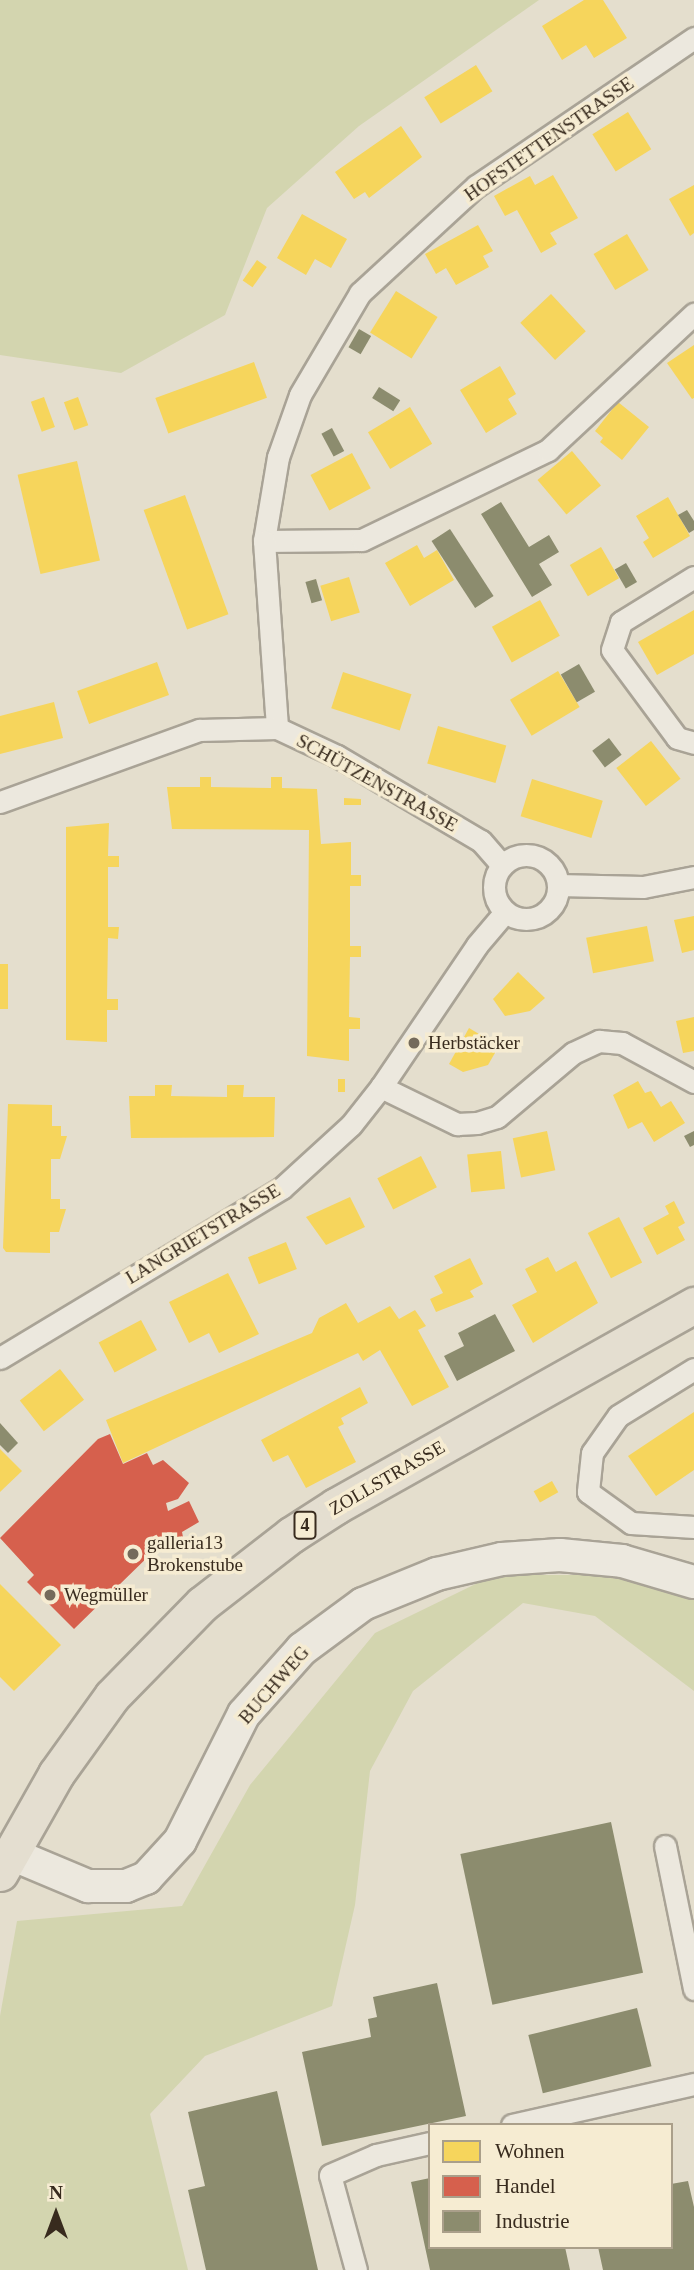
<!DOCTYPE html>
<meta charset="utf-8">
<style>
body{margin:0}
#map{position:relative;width:694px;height:2270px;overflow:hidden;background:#e4decd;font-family:"Times New Roman",serif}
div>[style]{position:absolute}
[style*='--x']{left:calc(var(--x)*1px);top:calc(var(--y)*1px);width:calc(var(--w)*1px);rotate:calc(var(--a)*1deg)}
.green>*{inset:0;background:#d3d5af}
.homes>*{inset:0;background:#f6d55c;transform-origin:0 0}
.shops>*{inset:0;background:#d6604d}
.industry>*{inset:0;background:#8c8c6e;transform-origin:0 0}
.roads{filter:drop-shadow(2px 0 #a9a396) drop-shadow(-2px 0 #a9a396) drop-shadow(0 2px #a9a396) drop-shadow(0 -2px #a9a396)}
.street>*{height:21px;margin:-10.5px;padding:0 10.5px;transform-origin:10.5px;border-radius:10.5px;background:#ece8de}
.street>.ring{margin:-10.5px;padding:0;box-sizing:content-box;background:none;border:21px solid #ece8de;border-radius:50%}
.secondary>*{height:32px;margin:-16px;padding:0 16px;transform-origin:16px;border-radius:16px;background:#ece8de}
.primary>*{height:35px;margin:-17.5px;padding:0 17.5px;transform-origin:17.5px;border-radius:17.5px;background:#e4ded0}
.dots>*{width:19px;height:19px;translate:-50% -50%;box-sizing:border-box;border:4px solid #f6ecd2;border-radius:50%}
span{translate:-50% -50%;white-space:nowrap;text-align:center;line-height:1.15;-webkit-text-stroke:7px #f6ecd2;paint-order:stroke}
.shield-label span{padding:2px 5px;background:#f6ecd2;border:2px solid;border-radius:5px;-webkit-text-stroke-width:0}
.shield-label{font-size:18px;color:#382b1e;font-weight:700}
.street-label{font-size:19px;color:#382b1e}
.poi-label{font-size:19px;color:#382b1e}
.left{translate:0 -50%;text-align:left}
.legend{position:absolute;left:428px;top:2123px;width:245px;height:126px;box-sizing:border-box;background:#f6ecd2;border:2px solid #aa9f8a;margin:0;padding:9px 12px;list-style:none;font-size:21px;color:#382b1e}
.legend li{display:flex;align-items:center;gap:14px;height:35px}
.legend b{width:35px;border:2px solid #aa9f8a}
.north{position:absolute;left:21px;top:2179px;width:70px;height:70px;-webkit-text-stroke:5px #f6ecd2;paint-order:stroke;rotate:0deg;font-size:19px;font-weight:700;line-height:28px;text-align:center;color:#382b1e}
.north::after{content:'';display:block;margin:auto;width:24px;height:32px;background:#382b1e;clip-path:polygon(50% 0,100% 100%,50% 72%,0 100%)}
</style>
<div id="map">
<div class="green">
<div style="clip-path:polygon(0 0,539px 0,359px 126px,267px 208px,225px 315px,121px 373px,0 355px)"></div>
<div style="clip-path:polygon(494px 1575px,592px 1575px,694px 1590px,694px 1691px,595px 1616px,523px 1603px,413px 1691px,370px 1771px,355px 1905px,332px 2006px,205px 2056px,150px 2114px,188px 2270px,0 2270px,0 2016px,17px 1921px,182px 1906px,250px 1785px,375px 1633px)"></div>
</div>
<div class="homes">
<div style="clip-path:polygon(584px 0,603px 0,627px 38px,594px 58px,586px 45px,562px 60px,542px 26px)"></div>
<div style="left:476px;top:65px;width:31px;height:61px;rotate:58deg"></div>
<div style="left:628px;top:112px;width:44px;height:42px;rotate:58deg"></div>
<div style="clip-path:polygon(401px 126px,422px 157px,369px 198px,365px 192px,354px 199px,335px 172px)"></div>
<div style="clip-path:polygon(553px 175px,578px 218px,550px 233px,557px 244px,541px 253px,517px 210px,505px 216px,494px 196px,530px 176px,535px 185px)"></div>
<div style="clip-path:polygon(694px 185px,694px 233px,690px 236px,669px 199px)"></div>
<div style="clip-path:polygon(302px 214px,347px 239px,331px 268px,315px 259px,306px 275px,277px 258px)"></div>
<div style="clip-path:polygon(478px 225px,493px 251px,483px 256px,489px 267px,456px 285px,446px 268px,436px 274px,425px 254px)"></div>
<div style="left:627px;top:234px;width:42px;height:39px;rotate:59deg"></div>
<div style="left:257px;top:260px;width:12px;height:25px;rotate:35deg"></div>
<div style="left:396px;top:291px;width:49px;height:49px;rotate:32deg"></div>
<div style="left:551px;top:294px;width:51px;height:42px;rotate:47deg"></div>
<div style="clip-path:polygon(694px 345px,694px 398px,692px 399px,667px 363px)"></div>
<div style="left:254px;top:362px;width:38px;height:105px;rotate:70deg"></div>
<div style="clip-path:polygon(500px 366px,516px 394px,508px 399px,517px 414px,486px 433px,460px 390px)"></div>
<div style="left:44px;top:397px;width:32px;height:14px;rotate:70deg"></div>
<div style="left:78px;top:397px;width:30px;height:15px;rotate:70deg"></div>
<div style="clip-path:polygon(618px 402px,649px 427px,622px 460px,600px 442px,603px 438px,595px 431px)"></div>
<div style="left:410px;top:407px;width:43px;height:49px;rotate:59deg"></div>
<div style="left:572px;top:451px;width:45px;height:45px;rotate:50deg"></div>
<div style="left:352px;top:453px;width:40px;height:47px;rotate:62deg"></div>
<div style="left:77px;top:461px;width:102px;height:61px;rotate:77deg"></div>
<div style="left:185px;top:495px;width:127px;height:44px;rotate:70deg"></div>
<div style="clip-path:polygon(668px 497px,690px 536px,653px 558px,643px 542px,649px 538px,636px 516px)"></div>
<div style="clip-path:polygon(417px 545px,424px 558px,437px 550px,454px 580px,410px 606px,385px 563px)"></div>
<div style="left:601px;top:547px;width:36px;height:36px;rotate:60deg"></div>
<div style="left:349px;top:577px;width:37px;height:30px;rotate:73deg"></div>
<div style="left:540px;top:600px;width:41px;height:55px;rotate:61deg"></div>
<div style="clip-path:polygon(694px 610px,694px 654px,657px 675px,638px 642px)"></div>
<div style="left:157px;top:662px;width:35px;height:85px;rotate:70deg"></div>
<div style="left:558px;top:671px;width:42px;height:56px;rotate:59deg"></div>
<div style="left:343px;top:672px;width:72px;height:38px;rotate:18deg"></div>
<div style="clip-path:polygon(54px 702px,63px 738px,0 754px,0 716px)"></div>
<div style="left:438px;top:726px;width:71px;height:39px;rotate:16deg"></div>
<div style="left:651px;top:741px;width:48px;height:44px;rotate:52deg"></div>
<div style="clip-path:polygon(200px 777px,211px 777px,211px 787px,271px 788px,271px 777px,282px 777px,282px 788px,317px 789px,321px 844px,351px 842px,351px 875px,361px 875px,361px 886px,350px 886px,350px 946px,361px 946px,361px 957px,350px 957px,349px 1017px,360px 1018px,360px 1029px,349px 1029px,349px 1061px,307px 1056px,309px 830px,172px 829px,167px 787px,200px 787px)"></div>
<div style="left:532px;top:779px;width:74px;height:39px;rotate:17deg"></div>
<div style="clip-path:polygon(344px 798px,361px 799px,361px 805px,344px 805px)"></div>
<div style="clip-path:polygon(109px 823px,108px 856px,119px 856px,119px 867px,108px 867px,108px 927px,119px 927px,118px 939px,108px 938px,107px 999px,118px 999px,118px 1010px,107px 1010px,107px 1042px,66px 1040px,66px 827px)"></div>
<div style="clip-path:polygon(694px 916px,694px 950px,682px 953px,674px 920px)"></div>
<div style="left:647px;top:926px;width:36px;height:62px;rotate:79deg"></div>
<div style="left:0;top:964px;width:8px;height:45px"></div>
<div style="clip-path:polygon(518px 972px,545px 998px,530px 1011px,505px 1016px,493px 999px)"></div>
<div style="clip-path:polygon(694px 1017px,694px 1051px,683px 1053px,676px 1021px)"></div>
<div style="clip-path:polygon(469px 1028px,499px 1046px,488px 1065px,463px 1072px,449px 1064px)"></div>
<div style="left:338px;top:1079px;width:7px;height:13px"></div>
<div style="clip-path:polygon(638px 1081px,645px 1093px,651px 1091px,661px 1107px,671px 1101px,685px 1123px,654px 1142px,642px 1122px,628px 1129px,613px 1095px)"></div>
<div style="clip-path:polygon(155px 1085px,172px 1085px,171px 1096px,227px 1097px,227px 1085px,244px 1085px,243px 1097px,275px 1097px,274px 1137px,131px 1138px,129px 1096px,155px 1096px)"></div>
<div style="clip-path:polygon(8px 1104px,52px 1105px,52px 1126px,61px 1126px,61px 1136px,67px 1136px,60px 1159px,51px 1159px,51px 1199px,60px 1199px,60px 1209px,66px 1209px,59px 1232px,50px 1232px,50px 1253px,6px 1252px,3px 1248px)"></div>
<div style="left:547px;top:1131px;width:40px;height:35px;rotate:78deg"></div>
<div style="left:501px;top:1151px;width:38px;height:34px;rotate:84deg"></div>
<div style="left:421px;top:1156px;width:35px;height:49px;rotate:63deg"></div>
<div style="clip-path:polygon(350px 1197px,365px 1227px,326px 1245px,306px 1217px)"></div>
<div style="clip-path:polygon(674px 1201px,685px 1223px,678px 1227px,685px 1240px,657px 1255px,643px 1228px,669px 1214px,665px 1206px)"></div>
<div style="left:619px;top:1217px;width:51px;height:35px;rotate:63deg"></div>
<div style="left:286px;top:1242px;width:29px;height:41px;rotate:68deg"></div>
<div style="clip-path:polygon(548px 1257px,556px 1272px,576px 1261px,598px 1303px,533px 1343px,512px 1305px,537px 1292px,525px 1269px)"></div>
<div style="clip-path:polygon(470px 1258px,483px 1284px,470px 1291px,474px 1297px,436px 1312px,430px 1299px,443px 1293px,434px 1276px)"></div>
<div style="clip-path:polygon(228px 1273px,259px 1334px,219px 1353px,209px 1333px,189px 1343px,169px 1302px)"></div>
<div style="clip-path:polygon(346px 1303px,358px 1323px,390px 1306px,399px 1319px,415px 1310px,426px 1326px,418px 1330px,449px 1387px,412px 1406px,380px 1350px,363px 1361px,358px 1353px,123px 1463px,106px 1420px,312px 1333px,319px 1318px)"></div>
<div style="left:141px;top:1320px;width:34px;height:48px;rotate:62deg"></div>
<div style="left:60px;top:1369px;width:39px;height:51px;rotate:52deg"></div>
<div style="clip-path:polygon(360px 1387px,368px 1403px,341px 1418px,344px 1424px,338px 1427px,356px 1462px,306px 1488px,288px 1455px,273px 1462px,261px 1440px)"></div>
<div style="clip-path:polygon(694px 1412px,694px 1470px,656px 1496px,628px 1456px)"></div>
<div style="clip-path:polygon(0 1449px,22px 1471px,0 1492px)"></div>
<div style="left:552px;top:1481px;width:13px;height:21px;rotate:61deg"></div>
<div style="clip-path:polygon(0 1584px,61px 1645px,14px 1691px,0 1677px)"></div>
</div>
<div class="shops">
<div style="clip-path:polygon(110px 1434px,123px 1464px,147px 1453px,153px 1465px,163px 1460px,189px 1483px,178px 1499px,166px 1503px,168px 1511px,189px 1501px,199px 1522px,182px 1532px,183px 1537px,159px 1546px,74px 1629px,27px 1582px,34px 1575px,0 1538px,98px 1439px)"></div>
</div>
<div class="industry">
<div style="left:359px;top:329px;width:14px;height:21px;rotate:30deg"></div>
<div style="left:379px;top:387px;width:25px;height:13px;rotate:32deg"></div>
<div style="left:332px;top:428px;width:26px;height:12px;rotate:62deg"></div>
<div style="clip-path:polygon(501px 502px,529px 547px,549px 535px,559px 552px,539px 564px,552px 585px,532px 597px,481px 514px)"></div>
<div style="clip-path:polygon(687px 510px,694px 521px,694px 530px,689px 533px,678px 515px)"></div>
<div style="left:450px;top:529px;width:80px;height:22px;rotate:57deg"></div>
<div style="left:626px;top:563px;width:22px;height:13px;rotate:60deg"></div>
<div style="left:316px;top:579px;width:22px;height:11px;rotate:74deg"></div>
<div style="left:579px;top:664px;width:32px;height:21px;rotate:60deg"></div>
<div style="left:609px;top:738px;width:21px;height:21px;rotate:53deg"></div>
<div style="clip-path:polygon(694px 1131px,694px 1145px,690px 1147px,684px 1136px)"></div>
<div style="clip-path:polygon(495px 1314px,515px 1351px,457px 1381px,444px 1356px,464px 1346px,458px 1333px)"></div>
<div style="clip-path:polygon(0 1423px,18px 1443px,8px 1453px,0 1445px)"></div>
<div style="left:611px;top:1822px;width:154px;height:154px;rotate:78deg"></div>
<div style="clip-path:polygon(437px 1983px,466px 2116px,322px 2146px,302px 2052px,371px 2037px,368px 2019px,377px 2017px,373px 1997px)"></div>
<div style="left:637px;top:2008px;width:60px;height:112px;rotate:76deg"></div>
<div style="clip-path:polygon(277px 2091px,318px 2270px,206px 2270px,188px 2190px,205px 2186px,188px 2112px)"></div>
<div style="clip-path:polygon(430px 2178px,430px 2247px,565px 2247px,570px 2270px,430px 2270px,411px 2182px)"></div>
<div style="clip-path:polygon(688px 2181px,694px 2207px,694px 2270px,603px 2270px,598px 2247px,671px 2247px,671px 2184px)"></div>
</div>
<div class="roads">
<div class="street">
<div style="--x:694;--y:38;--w:263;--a:145.8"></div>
<div style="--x:476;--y:186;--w:158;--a:137.3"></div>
<div style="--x:360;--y:293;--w:118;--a:120.5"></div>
<div style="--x:300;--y:395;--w:66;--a:109.5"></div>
<div style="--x:278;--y:457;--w:85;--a:99.5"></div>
<div style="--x:264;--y:541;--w:98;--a:-0.6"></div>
<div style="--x:362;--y:540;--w:207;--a:-25.8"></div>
<div style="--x:548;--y:450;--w:200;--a:-43"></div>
<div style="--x:264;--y:541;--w:187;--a:86"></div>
<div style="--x:694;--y:577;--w:86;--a:148.3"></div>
<div style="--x:621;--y:622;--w:29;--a:108"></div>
<div style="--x:612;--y:650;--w:109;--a:53.5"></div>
<div style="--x:677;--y:738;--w:18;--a:16"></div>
<div style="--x:0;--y:802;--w:212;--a:-19.9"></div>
<div style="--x:199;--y:730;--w:78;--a:-1.5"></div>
<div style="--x:277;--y:728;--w:66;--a:25"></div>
<div style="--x:337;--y:756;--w:167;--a:30.6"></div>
<div style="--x:481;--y:841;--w:32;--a:49"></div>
<div class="ring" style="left:494px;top:855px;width:43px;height:43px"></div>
<div style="--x:558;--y:885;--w:85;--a:1.3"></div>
<div style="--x:643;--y:887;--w:52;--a:-11.1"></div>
<div style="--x:381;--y:1087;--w:85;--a:26"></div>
<div style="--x:457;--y:1124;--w:20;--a:-3"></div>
<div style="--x:477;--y:1123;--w:21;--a:-17"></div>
<div style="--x:497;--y:1117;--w:99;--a:-40.1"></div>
<div style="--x:573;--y:1053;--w:29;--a:-25"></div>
<div style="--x:599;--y:1041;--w:23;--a:5"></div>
<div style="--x:622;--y:1043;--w:82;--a:28.4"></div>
<div style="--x:0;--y:1358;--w:329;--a:-31.1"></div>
<div style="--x:282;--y:1188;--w:93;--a:-42.4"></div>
<div style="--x:351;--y:1125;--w:48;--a:-51.7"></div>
<div style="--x:381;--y:1087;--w:171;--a:-55.9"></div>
<div style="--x:477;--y:945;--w:43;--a:-49.7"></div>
<div style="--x:694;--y:1369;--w:89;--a:148.3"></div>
<div style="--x:618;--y:1416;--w:45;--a:125.1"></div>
<div style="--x:592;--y:1453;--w:39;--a:96"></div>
<div style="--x:588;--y:1492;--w:53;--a:35.8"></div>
<div style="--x:631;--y:1523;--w:63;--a:3.6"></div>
<div style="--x:665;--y:1846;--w:146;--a:78.5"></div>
<div style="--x:512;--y:2125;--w:187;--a:-12.7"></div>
<div style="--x:356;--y:2270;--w:98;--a:-105.3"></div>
<div style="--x:330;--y:2175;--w:50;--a:-23.5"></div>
<div style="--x:376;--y:2155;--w:55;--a:-12.5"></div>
</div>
<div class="secondary">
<div style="--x:9;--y:1853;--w:86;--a:22.7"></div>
<div style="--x:88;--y:1886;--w:38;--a:0"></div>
<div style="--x:126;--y:1886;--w:22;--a:-22"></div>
<div style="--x:146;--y:1878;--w:50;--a:-47.4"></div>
<div style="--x:180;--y:1841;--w:142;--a:-63.3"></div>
<div style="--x:244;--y:1714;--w:87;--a:-48.3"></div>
<div style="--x:302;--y:1649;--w:76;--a:-36.4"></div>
<div style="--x:363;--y:1604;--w:80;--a:-22.1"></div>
<div style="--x:437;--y:1574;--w:67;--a:-13"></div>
<div style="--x:502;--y:1559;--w:58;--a:-3.9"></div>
<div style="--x:560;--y:1555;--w:62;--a:5.5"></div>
<div style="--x:622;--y:1561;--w:75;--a:16.3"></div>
</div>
<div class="primary">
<div style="--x:0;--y:1873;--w:114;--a:-60.5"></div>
<div style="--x:56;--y:1774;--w:96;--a:-54.3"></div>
<div style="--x:112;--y:1696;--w:129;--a:-45.6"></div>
<div style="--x:202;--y:1604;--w:113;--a:-37.8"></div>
<div style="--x:291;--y:1535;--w:54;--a:-32.8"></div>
<div style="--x:336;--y:1506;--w:411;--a:-29.3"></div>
</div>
</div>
<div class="dots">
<div style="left:414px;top:1043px;background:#746a5b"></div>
<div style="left:133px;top:1554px;background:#746a5b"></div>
<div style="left:50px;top:1595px;background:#746a5b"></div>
</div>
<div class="shield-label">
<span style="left:305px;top:1525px">4</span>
</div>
<div class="street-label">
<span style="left:549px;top:139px;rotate:-35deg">HOFSTETTENSTRASSE</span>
<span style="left:377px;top:783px;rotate:29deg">SCHÜTZENSTRASSE</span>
<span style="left:203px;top:1234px;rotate:-31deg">LANGRIETSTRASSE</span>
<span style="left:387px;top:1478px;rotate:-30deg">ZOLLSTRASSE</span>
<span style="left:274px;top:1685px;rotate:-49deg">BUCHWEG</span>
</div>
<div class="poi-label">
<span class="left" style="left:428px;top:1043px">Herbstäcker</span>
<span class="left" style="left:147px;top:1554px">galleria13<br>Brokenstube</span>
<span class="left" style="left:64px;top:1595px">Wegmüller</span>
</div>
<ul class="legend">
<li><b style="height:19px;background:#f6d55c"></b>Wohnen</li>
<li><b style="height:19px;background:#d6604d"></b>Handel</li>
<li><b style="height:19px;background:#8c8c6e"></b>Industrie</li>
</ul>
<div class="north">N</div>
</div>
